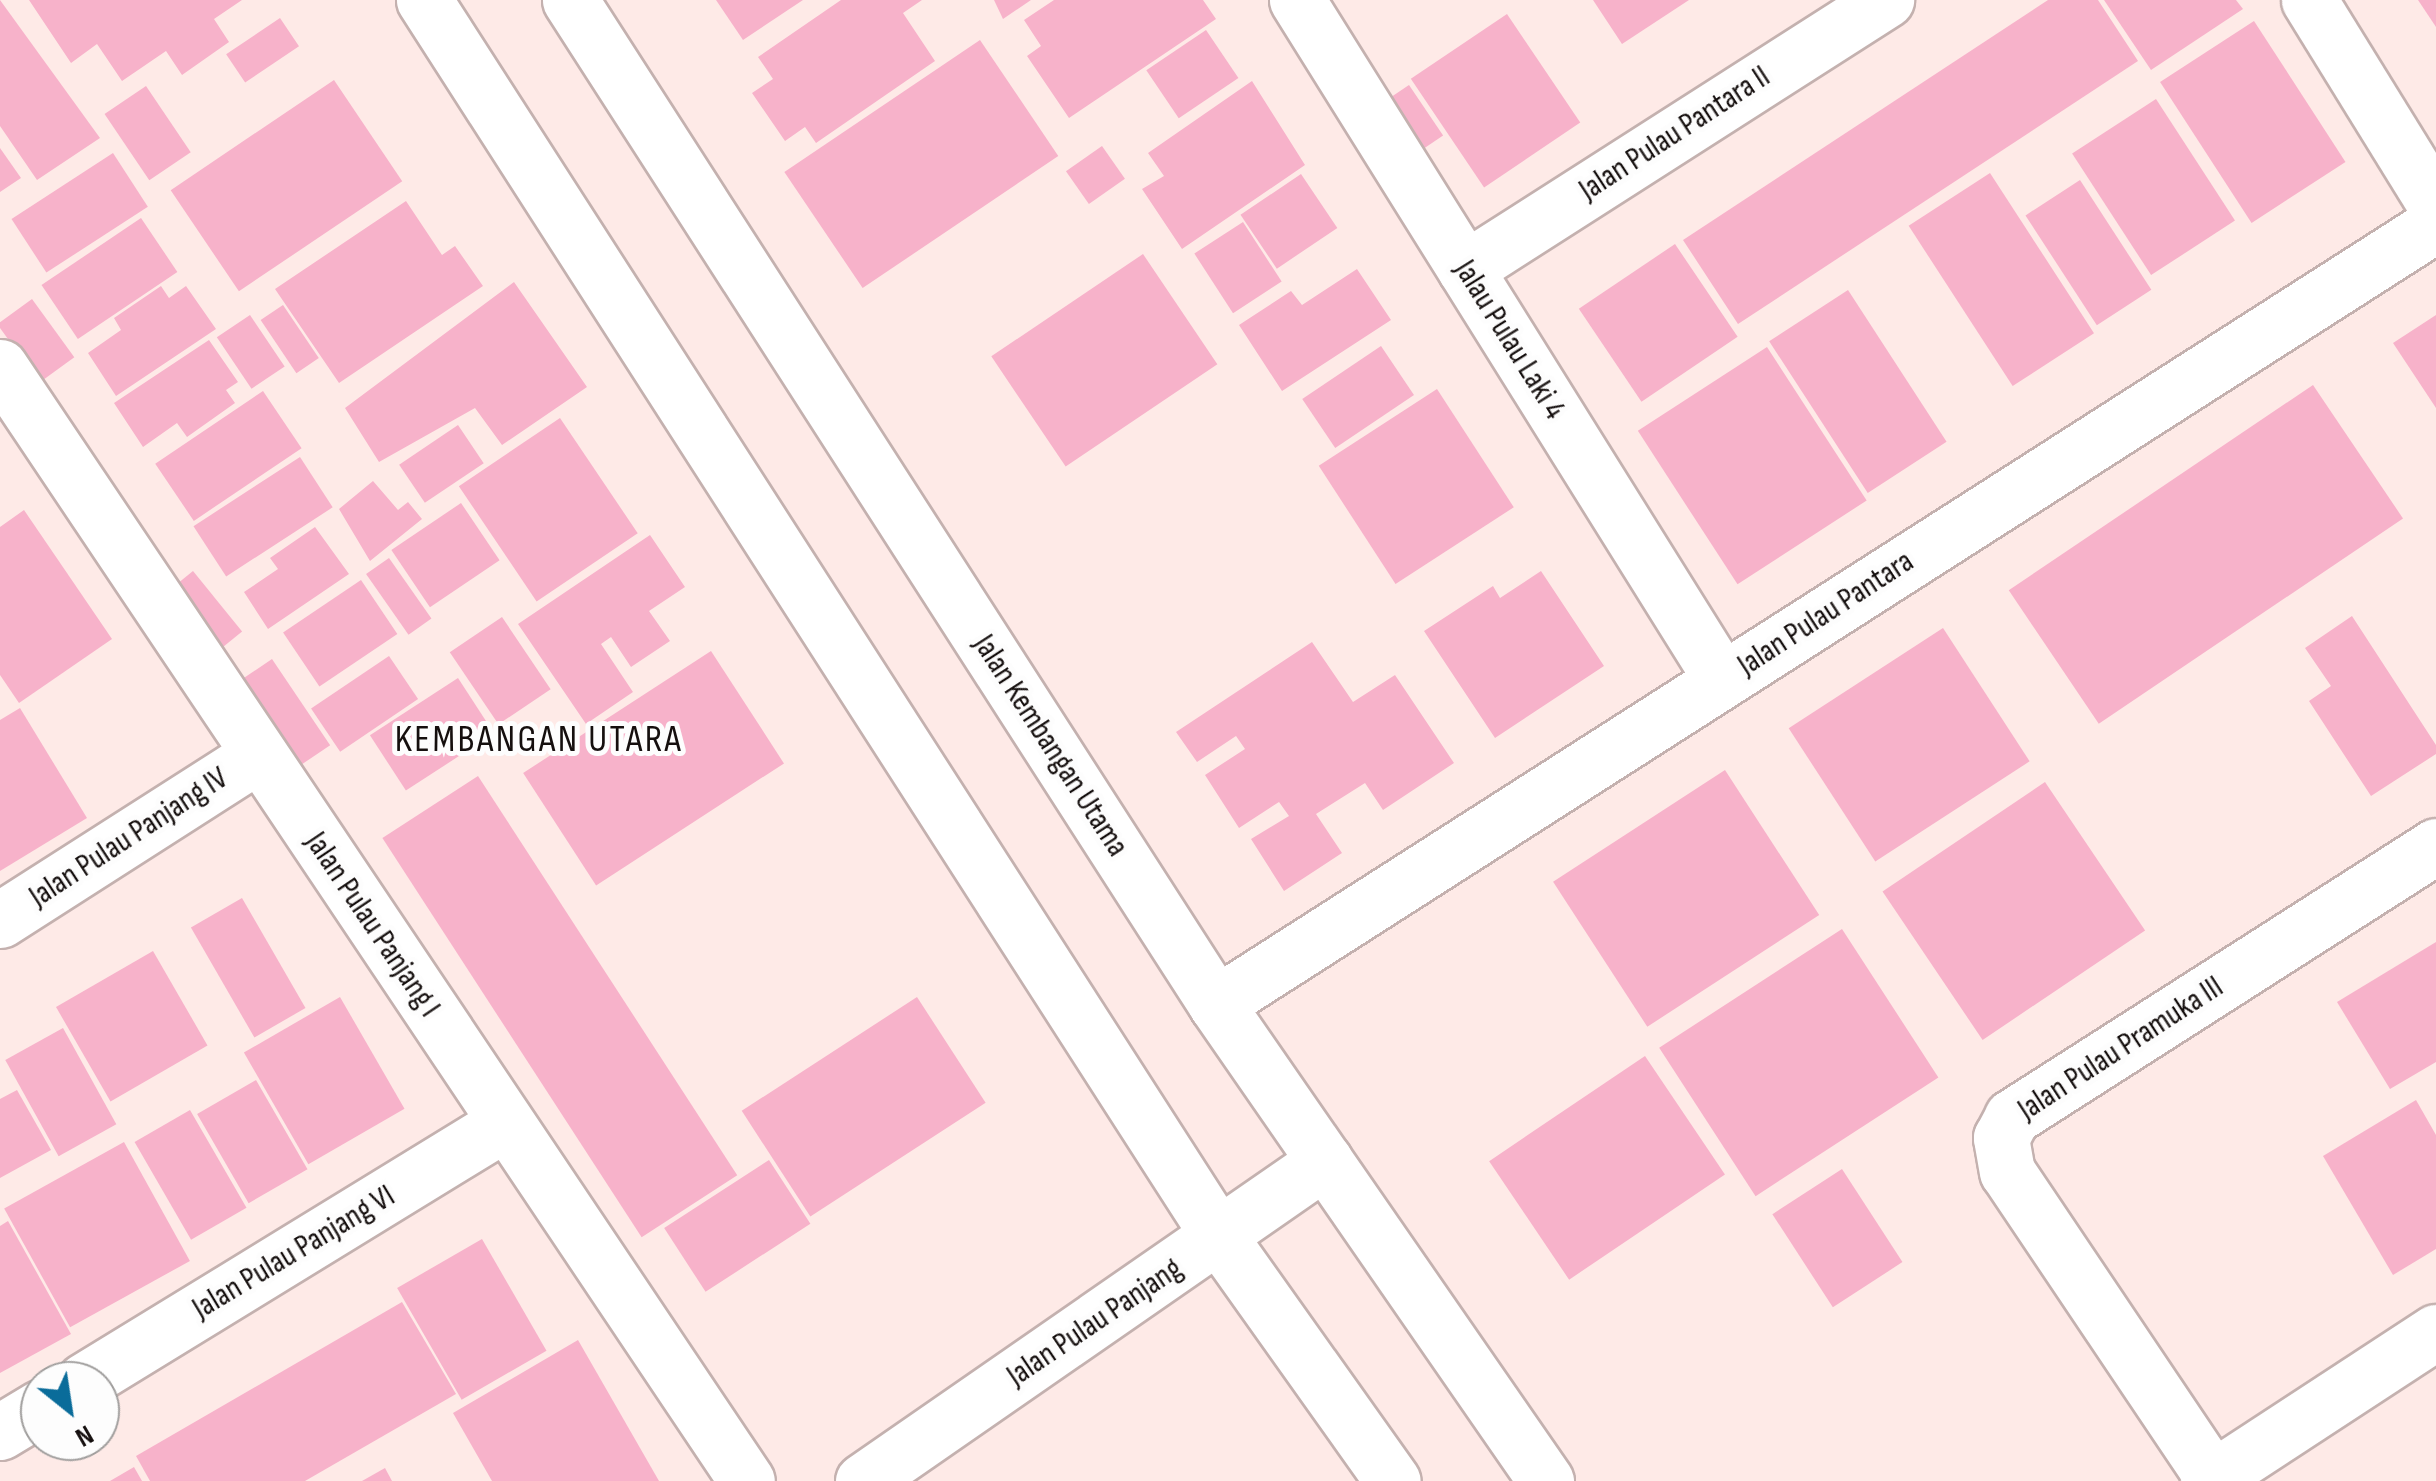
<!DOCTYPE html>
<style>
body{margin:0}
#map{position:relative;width:2436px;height:1481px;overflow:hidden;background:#feeae7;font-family:"Sofia Sans Condensed",sans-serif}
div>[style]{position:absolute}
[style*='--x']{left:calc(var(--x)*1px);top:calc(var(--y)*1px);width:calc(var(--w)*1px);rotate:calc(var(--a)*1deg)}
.building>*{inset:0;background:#f7b2ca;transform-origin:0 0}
.roads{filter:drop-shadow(2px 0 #c4b1af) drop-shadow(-2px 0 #c4b1af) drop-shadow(0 2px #c4b1af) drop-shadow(0 -2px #c4b1af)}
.minor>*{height:55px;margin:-27.5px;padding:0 27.5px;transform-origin:27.5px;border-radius:27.5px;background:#fff}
span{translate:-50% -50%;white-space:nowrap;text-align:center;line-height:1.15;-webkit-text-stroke:10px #fdfdfd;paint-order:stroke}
.street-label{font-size:32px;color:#150f0e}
.quarter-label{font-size:38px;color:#150f0e;letter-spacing:2.5px}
.north{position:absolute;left:20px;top:1361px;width:100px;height:100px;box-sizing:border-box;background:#fdfdfd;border:2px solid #a09e9d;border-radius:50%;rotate:150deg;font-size:28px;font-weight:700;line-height:40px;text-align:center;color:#150f0e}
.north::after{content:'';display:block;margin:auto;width:35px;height:45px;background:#0a6c9a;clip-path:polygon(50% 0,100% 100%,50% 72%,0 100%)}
</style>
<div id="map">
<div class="building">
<div style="clip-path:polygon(0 0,100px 138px,37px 180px,0 126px)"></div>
<div style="clip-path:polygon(29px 0,242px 0,214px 19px,229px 42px,182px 75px,166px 51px,122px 81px,97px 44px,71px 63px)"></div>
<div style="clip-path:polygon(716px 0,803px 0,743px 40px)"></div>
<div style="clip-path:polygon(841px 0,922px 0,903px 13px,935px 61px,816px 143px,805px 127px,785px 141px,752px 93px,773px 79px,758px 57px)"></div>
<div style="clip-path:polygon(994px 0,1031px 0,1003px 19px)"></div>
<div style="clip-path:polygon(1054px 0,1203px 0,1216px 19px,1069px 118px,1027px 56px,1041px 46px,1024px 20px)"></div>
<div style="clip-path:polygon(1593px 0,1689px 0,1622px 44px)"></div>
<div style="clip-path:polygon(2048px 0,2098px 0,2138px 61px,1738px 324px,1683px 240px)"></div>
<div style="clip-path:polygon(2104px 0,2236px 0,2243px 9px,2151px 70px)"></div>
<div style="clip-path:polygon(2418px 0,2436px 0,2436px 27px)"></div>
<div style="left:1507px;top:14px;width:131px;height:116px;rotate:56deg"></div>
<div style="left:280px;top:18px;width:34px;height:65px;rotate:56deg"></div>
<div style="left:2254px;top:21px;width:168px;height:112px;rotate:57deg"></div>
<div style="left:1206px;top:30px;width:58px;height:72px;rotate:56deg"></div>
<div style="left:980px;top:40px;width:140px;height:236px;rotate:56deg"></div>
<div style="left:334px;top:80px;width:122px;height:197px;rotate:56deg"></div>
<div style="clip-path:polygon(1252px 81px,1305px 165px,1182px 249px,1142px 189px,1164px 176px,1148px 153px)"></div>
<div style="left:1409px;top:85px;width:61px;height:47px;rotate:56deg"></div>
<div style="left:146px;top:86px;width:80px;height:50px;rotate:56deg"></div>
<div style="left:2156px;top:99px;width:145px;height:100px;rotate:57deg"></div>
<div style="left:1102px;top:146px;width:40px;height:44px;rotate:55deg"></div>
<div style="clip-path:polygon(0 148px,21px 178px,0 192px)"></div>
<div style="left:113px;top:153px;width:64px;height:121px;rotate:57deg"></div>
<div style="left:1990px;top:173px;width:191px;height:97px;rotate:57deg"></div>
<div style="left:1301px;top:174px;width:65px;height:73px;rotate:56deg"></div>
<div style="left:2080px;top:180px;width:131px;height:65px;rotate:57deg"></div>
<div style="clip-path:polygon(406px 201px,442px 255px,455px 246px,483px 286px,339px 383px,275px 289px)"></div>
<div style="left:141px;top:218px;width:65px;height:120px;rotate:56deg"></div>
<div style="left:1243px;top:222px;width:71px;height:58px;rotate:57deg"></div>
<div style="left:1675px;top:244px;width:112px;height:116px;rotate:56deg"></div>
<div style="left:1143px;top:254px;width:133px;height:183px;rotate:56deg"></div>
<div style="clip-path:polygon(1357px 269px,1391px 320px,1282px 391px,1239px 325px,1291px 291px,1302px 305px)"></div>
<div style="clip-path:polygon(514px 282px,587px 387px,502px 445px,475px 408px,379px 462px,345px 408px)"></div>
<div style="clip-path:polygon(161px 286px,169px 298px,186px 286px,216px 329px,116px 396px,88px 353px,121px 330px,114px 318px)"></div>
<div style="left:1848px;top:290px;width:181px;height:94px;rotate:57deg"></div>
<div style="left:32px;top:299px;width:72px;height:43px;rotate:54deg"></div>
<div style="left:283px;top:305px;width:64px;height:27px;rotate:56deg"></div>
<div style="left:250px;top:315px;width:62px;height:40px;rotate:56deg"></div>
<div style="clip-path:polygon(2436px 315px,2436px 408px,2393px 343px)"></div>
<div style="clip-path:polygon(209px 340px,238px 382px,226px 390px,235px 403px,187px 437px,177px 423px,143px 447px,114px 403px)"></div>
<div style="left:1381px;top:346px;width:59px;height:95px;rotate:56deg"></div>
<div style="left:1767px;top:347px;width:183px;height:154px;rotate:57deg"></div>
<div style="left:2313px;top:385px;width:161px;height:367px;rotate:56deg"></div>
<div style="left:1437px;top:389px;width:141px;height:141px;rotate:57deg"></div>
<div style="left:263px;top:391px;width:69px;height:130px;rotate:56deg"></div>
<div style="left:560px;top:418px;width:139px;height:122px;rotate:56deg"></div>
<div style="left:458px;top:425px;width:46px;height:71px;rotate:56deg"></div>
<div style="left:300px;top:457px;width:60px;height:127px;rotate:57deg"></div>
<div style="clip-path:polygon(373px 481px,398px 510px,408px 502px,422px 519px,370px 561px,339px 509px)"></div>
<div style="left:461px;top:503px;width:69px;height:84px;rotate:56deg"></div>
<div style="clip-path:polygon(24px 510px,112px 639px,19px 703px,0 675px,0 527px)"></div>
<div style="clip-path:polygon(315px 527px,349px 574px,268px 629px,244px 592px,278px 569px,270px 558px)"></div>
<div style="clip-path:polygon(650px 535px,685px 587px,649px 611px,670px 641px,631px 667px,611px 637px,601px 644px,633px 692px,586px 724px,518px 624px)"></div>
<div style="left:389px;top:558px;width:74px;height:28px;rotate:55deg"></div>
<div style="left:193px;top:571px;width:78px;height:40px;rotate:51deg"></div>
<div style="clip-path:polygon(1541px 571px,1604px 666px,1495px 738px,1424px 631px,1493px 586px,1500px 598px)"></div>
<div style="left:361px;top:580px;width:65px;height:94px;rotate:56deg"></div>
<div style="clip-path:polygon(2352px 616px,2436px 745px,2436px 754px,2371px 796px,2309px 701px,2331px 686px,2305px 648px)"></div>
<div style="left:502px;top:617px;width:87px;height:63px;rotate:56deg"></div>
<div style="left:1943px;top:628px;width:159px;height:184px;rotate:57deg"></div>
<div style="clip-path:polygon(1312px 642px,1353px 702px,1395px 675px,1454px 763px,1383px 810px,1365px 783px,1316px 814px,1342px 853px,1284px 891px,1251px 839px,1289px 816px,1279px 802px,1239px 828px,1205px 775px,1245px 749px,1236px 736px,1197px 762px,1176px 732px)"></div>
<div style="left:711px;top:651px;width:134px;height:224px;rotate:57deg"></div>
<div style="left:389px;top:656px;width:52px;height:94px;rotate:56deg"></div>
<div style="left:272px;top:659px;width:104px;height:53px;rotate:56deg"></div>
<div style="left:458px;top:678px;width:66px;height:105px;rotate:57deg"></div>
<div style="clip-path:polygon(20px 708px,87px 818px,0 871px,0 720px)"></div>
<div style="left:1725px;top:770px;width:173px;height:205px;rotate:57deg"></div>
<div style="left:478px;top:776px;width:476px;height:114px;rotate:57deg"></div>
<div style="left:2045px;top:782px;width:179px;height:196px;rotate:56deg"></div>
<div style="left:242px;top:898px;width:127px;height:59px;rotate:60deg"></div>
<div style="left:1842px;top:929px;width:177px;height:218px;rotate:57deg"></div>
<div style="clip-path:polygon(2436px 942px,2436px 1062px,2390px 1089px,2337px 1002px)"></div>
<div style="left:153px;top:951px;width:109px;height:112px;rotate:60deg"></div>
<div style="left:340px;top:997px;width:129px;height:111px;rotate:60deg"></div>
<div style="left:917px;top:997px;width:126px;height:209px;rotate:57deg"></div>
<div style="left:63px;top:1028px;width:110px;height:66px;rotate:61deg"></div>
<div style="left:1645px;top:1056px;width:143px;height:188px;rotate:56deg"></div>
<div style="left:256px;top:1080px;width:103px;height:68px;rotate:60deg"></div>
<div style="clip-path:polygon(17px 1090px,51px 1150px,0 1178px,0 1099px)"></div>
<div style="clip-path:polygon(2416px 1100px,2436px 1135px,2436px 1249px,2393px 1275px,2323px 1156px)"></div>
<div style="left:190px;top:1110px;width:113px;height:64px;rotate:60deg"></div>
<div style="left:124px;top:1142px;width:136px;height:137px;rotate:61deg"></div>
<div style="left:769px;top:1160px;width:76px;height:125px;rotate:57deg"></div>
<div style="left:1842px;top:1169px;width:111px;height:83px;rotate:57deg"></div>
<div style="clip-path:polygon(8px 1221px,71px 1334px,0 1373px,0 1226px)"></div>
<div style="left:482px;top:1239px;width:129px;height:98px;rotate:60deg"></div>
<div style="clip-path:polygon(402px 1302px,456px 1394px,305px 1481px,150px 1481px,136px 1456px)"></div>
<div style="clip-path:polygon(578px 1340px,659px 1481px,492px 1481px,453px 1413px)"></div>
<div style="clip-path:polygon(134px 1467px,142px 1481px,110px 1481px)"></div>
<div style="clip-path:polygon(385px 1468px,392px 1481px,362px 1481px)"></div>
</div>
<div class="roads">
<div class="minor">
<div style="--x:424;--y:0;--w:1472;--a:57.26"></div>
<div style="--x:1220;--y:1238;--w:298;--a:54.6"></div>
<div style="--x:570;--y:0;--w:1194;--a:57.24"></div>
<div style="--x:1216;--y:1004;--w:580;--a:55.32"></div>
<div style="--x:1297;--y:0;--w:802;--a:57.99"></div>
<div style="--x:2309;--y:0;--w:242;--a:58.3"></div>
<div style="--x:1465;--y:269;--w:500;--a:-32.6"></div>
<div style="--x:0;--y:367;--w:1341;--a:56.16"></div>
<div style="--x:0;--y:920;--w:306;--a:-32.6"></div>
<div style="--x:1216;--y:1004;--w:1448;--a:-32.59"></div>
<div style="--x:84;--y:1381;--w:492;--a:-31.5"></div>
<div style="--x:0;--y:1432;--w:47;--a:-31"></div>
<div style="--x:863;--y:1481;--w:562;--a:-34.71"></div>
<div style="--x:2208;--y:1481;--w:272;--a:-33.2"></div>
<div style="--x:2215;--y:1481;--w:372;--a:-123.9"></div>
<div style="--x:2007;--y:1172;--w:35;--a:-100"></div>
<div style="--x:2001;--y:1138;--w:24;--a:-62"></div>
<div style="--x:2012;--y:1117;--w:503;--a:-32.58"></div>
</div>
</div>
<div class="street-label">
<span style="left:1675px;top:134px;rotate:-33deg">Jalan Pulau Pantara II</span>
<span style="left:1509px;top:340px;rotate:58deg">Jalau Pulau Laki 4</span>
<span style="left:1826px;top:614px;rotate:-33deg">Jalan Pulau Pantara</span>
<span style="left:1050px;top:746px;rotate:57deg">Jalan Kembangan Utama</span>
<span style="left:129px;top:838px;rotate:-33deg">Jalan Pulau Panjang IV</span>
<span style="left:372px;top:925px;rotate:56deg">Jalan Pulau Panjang I</span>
<span style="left:2121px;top:1049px;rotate:-33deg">Jalan Pulau Pramuka III</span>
<span style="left:294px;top:1253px;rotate:-31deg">Jalan Pulau Panjang VI</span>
<span style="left:1095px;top:1323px;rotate:-34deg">Jalan Pulau Panjang</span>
</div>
<div class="quarter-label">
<span style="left:539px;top:740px">KEMBANGAN UTARA</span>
</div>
<div class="north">N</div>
</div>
